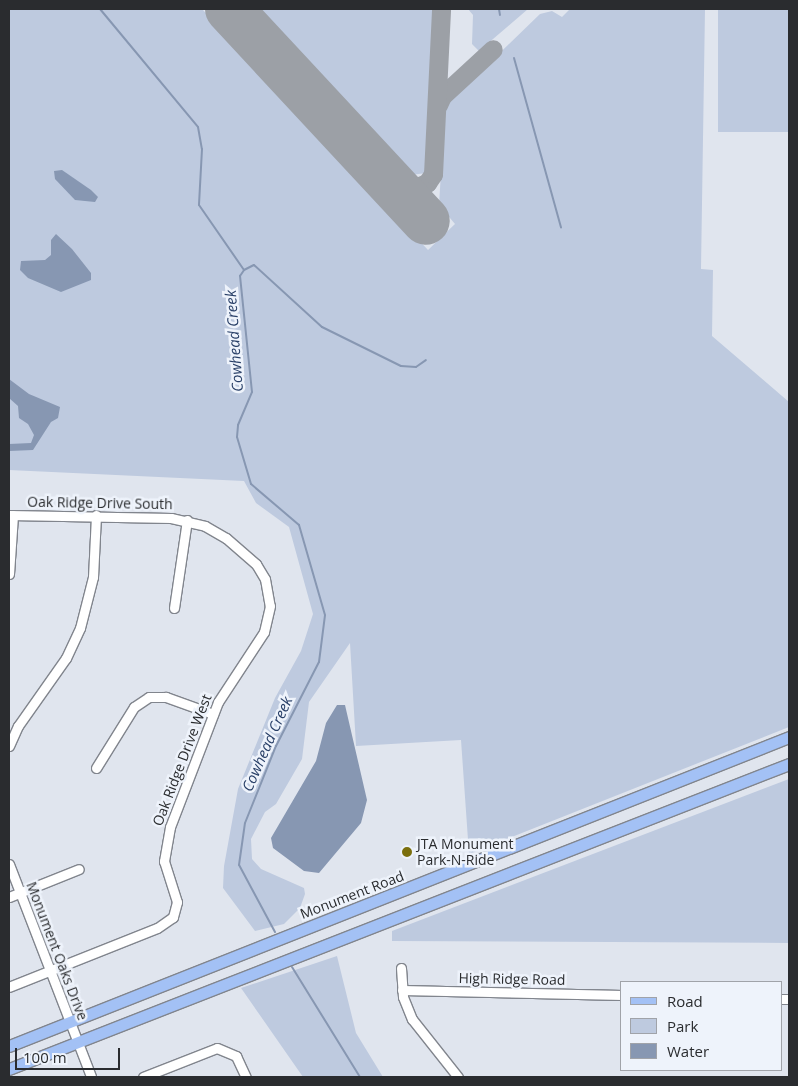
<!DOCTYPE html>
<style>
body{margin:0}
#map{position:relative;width:798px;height:1086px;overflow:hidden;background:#e0e5ee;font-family:"Open Sans",sans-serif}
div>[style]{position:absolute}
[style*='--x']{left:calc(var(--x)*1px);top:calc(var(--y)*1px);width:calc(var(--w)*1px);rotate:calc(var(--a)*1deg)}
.green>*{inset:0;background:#becadf;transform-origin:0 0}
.water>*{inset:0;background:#8797b2}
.stream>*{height:2px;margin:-1px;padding:0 1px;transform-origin:1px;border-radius:1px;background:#8797b2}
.taxiway>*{height:19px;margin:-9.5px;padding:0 9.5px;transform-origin:9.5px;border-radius:9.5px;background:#9ca0a6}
.runway>*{height:48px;margin:-24px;padding:0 24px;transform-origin:24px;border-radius:24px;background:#9ca0a6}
.roads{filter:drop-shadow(1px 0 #81858d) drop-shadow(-1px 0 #81858d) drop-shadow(0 1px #81858d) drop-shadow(0 -1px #81858d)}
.minor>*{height:9px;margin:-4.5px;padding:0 4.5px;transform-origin:4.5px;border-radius:4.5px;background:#fff}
.major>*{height:11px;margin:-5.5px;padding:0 5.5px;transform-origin:5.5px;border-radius:5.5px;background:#a3c1f5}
.dots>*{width:14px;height:14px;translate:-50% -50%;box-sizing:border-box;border:2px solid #eef3fb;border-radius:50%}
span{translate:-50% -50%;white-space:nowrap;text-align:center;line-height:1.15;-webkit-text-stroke:5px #eef3fb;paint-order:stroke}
.street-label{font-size:14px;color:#2a2c2f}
.poi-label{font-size:14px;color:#2a2c2f}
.left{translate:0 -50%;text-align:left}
.water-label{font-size:15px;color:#283f67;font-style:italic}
.frame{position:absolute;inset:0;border:10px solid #2a2c2f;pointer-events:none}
.legend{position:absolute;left:620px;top:981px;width:162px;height:90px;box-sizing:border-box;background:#eef3fb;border:1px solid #a0a3a9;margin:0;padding:6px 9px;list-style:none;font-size:15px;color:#2a2c2f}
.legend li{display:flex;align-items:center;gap:10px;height:25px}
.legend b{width:25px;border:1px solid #a0a3a9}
.scale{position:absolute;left:15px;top:1048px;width:105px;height:22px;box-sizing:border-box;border:2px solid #2a2c2f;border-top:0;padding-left:6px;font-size:15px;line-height:18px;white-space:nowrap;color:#2a2c2f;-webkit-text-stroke:4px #eef3fb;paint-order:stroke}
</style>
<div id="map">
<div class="green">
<div style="clip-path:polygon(9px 9px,202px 9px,428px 250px,455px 224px,439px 205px,445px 106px,540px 14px,552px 11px,562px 17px,570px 9px,705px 9px,701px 269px,713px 270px,712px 336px,789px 402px,789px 727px,469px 854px,461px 740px,356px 746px,350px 643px,309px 702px,302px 759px,276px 804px,265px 812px,251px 839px,252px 859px,261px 869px,304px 888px,305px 894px,300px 908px,284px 924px,255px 931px,223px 888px,224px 866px,238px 789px,275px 698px,301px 651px,313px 614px,289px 527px,256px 503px,244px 481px,9px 470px)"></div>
<div style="clip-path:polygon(257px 9px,434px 9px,429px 168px,426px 173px,411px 175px)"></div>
<div style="clip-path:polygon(468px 9px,467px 9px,528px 9px,479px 51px,472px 44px,473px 15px)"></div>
<div style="left:718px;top:9px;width:71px;height:123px"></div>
<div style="clip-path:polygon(789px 779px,789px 943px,392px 941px,392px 931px)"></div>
<div style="clip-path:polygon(337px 956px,356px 1033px,383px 1077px,303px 1077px,241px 988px)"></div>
</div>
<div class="water">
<div style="clip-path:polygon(62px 170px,91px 190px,98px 197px,95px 202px,75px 200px,55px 179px,54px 171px)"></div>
<div style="clip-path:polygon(56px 234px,72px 249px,91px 273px,91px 280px,61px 292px,28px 278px,20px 270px,21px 261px,45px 260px,51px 255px,51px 240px)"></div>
<div style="clip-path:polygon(9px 379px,29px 394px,60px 407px,58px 418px,51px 422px,33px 450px,9px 451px,9px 444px,31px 443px,34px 435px,28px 424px,19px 418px,18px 406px,9px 398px)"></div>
<div style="clip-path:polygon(337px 705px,345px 705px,367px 800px,361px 823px,319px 873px,304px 871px,273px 848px,271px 838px,316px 761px,326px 723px)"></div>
</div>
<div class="stream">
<div style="--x:100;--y:9;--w:153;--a:50.3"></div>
<div style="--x:198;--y:127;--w:22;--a:80"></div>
<div style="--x:202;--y:149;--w:56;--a:93.1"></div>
<div style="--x:199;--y:205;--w:79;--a:55.3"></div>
<div style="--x:499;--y:9;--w:6;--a:81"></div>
<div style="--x:514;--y:58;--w:176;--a:74.5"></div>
<div style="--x:275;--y:932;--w:76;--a:-118.2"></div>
<div style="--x:239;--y:865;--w:42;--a:-81.9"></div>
<div style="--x:245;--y:823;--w:83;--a:-68.1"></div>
<div style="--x:276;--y:746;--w:94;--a:-62.9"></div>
<div style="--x:319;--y:662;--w:47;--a:-82.7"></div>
<div style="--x:325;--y:615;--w:94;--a:-106.1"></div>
<div style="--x:299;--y:525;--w:63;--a:-139.5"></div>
<div style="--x:251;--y:484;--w:49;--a:-106.6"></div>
<div style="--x:237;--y:437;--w:12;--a:-85"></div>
<div style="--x:238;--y:425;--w:36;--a:-67"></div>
<div style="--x:252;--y:392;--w:117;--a:-95.9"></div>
<div style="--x:240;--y:276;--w:7;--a:-56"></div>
<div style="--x:244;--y:270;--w:11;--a:-27"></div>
<div style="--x:254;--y:265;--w:92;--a:42.4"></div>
<div style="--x:322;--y:327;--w:88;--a:26.3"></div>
<div style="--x:401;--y:366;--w:15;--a:4"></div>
<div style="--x:416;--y:367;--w:12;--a:-35"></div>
<div style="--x:292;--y:967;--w:129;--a:58.3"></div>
</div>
<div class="taxiway">
<div style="--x:438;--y:105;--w:10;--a:-66"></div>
<div style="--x:442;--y:96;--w:69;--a:-42.7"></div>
<div style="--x:392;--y:184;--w:25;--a:7"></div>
<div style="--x:417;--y:187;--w:11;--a:-22"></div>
<div style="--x:427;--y:183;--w:11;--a:-56"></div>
<div style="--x:433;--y:174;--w:165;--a:-87.2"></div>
</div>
<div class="runway">
<div style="--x:229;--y:9;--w:289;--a:47.1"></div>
</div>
<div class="roads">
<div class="minor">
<div style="--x:9;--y:515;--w:162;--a:1.1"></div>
<div style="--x:171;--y:518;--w:35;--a:13"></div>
<div style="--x:205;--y:526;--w:24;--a:30"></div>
<div style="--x:226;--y:538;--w:40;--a:41"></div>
<div style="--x:256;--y:564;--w:17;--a:59"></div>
<div style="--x:265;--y:579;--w:27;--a:80"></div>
<div style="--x:270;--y:606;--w:27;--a:103"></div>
<div style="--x:264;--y:632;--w:84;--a:123.3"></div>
<div style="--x:218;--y:702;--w:134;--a:111"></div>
<div style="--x:170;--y:827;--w:35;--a:100"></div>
<div style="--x:164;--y:861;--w:43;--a:72.4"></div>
<div style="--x:177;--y:902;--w:16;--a:105"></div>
<div style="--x:173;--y:917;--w:19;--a:145"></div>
<div style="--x:157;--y:928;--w:159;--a:158.3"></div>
<div style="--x:9;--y:574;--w:59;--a:-86.1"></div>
<div style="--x:174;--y:608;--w:89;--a:-81.6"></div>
<div style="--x:9;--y:746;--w:22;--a:-66"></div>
<div style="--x:18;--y:726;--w:83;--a:-54.8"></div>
<div style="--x:66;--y:658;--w:33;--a:-65"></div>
<div style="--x:80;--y:628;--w:53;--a:-75.7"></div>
<div style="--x:93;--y:577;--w:62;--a:-87.2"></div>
<div style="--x:96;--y:768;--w:72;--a:-58.1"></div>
<div style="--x:134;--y:707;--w:18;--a:-34"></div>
<div style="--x:149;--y:697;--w:17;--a:0"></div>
<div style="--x:166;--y:697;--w:50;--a:19.9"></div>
<div style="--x:9;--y:864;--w:228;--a:68.9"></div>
<div style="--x:9;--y:897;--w:75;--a:-21.8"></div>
<div style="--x:401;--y:968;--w:29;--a:86"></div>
<div style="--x:403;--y:997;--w:24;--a:68"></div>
<div style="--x:412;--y:1019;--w:74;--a:51.6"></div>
<div style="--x:402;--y:990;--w:220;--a:1.3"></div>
<div style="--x:782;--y:999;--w:7;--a:0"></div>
<div style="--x:143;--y:1077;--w:79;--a:-21.4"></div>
<div style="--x:217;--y:1048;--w:21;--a:23"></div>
<div style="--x:236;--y:1056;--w:23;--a:65"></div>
</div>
<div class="major">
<div style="--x:9;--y:1046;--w:839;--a:-21.61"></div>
<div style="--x:9;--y:1069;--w:838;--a:-21.36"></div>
</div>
</div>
<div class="dots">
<div style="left:407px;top:852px;background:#7b6f0d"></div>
</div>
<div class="street-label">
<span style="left:100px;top:503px;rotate:1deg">Oak Ridge Drive South</span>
<span style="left:182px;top:760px;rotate:-69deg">Oak Ridge Drive West</span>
<span style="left:352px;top:895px;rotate:-21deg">Monument Road</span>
<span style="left:57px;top:951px;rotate:69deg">Monument Oaks Drive</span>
<span style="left:512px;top:979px;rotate:1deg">High Ridge Road</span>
</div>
<div class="poi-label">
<span class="left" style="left:417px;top:852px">JTA Monument<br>Park-N-Ride</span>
</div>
<div class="water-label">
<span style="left:234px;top:341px;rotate:-94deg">Cowhead Creek</span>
<span style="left:267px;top:744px;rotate:-66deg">Cowhead Creek</span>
</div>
<div class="frame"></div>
<ul class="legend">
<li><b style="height:6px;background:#a3c1f5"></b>Road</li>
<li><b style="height:14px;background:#becadf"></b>Park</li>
<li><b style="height:14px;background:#8797b2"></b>Water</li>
</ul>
<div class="scale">100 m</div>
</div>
